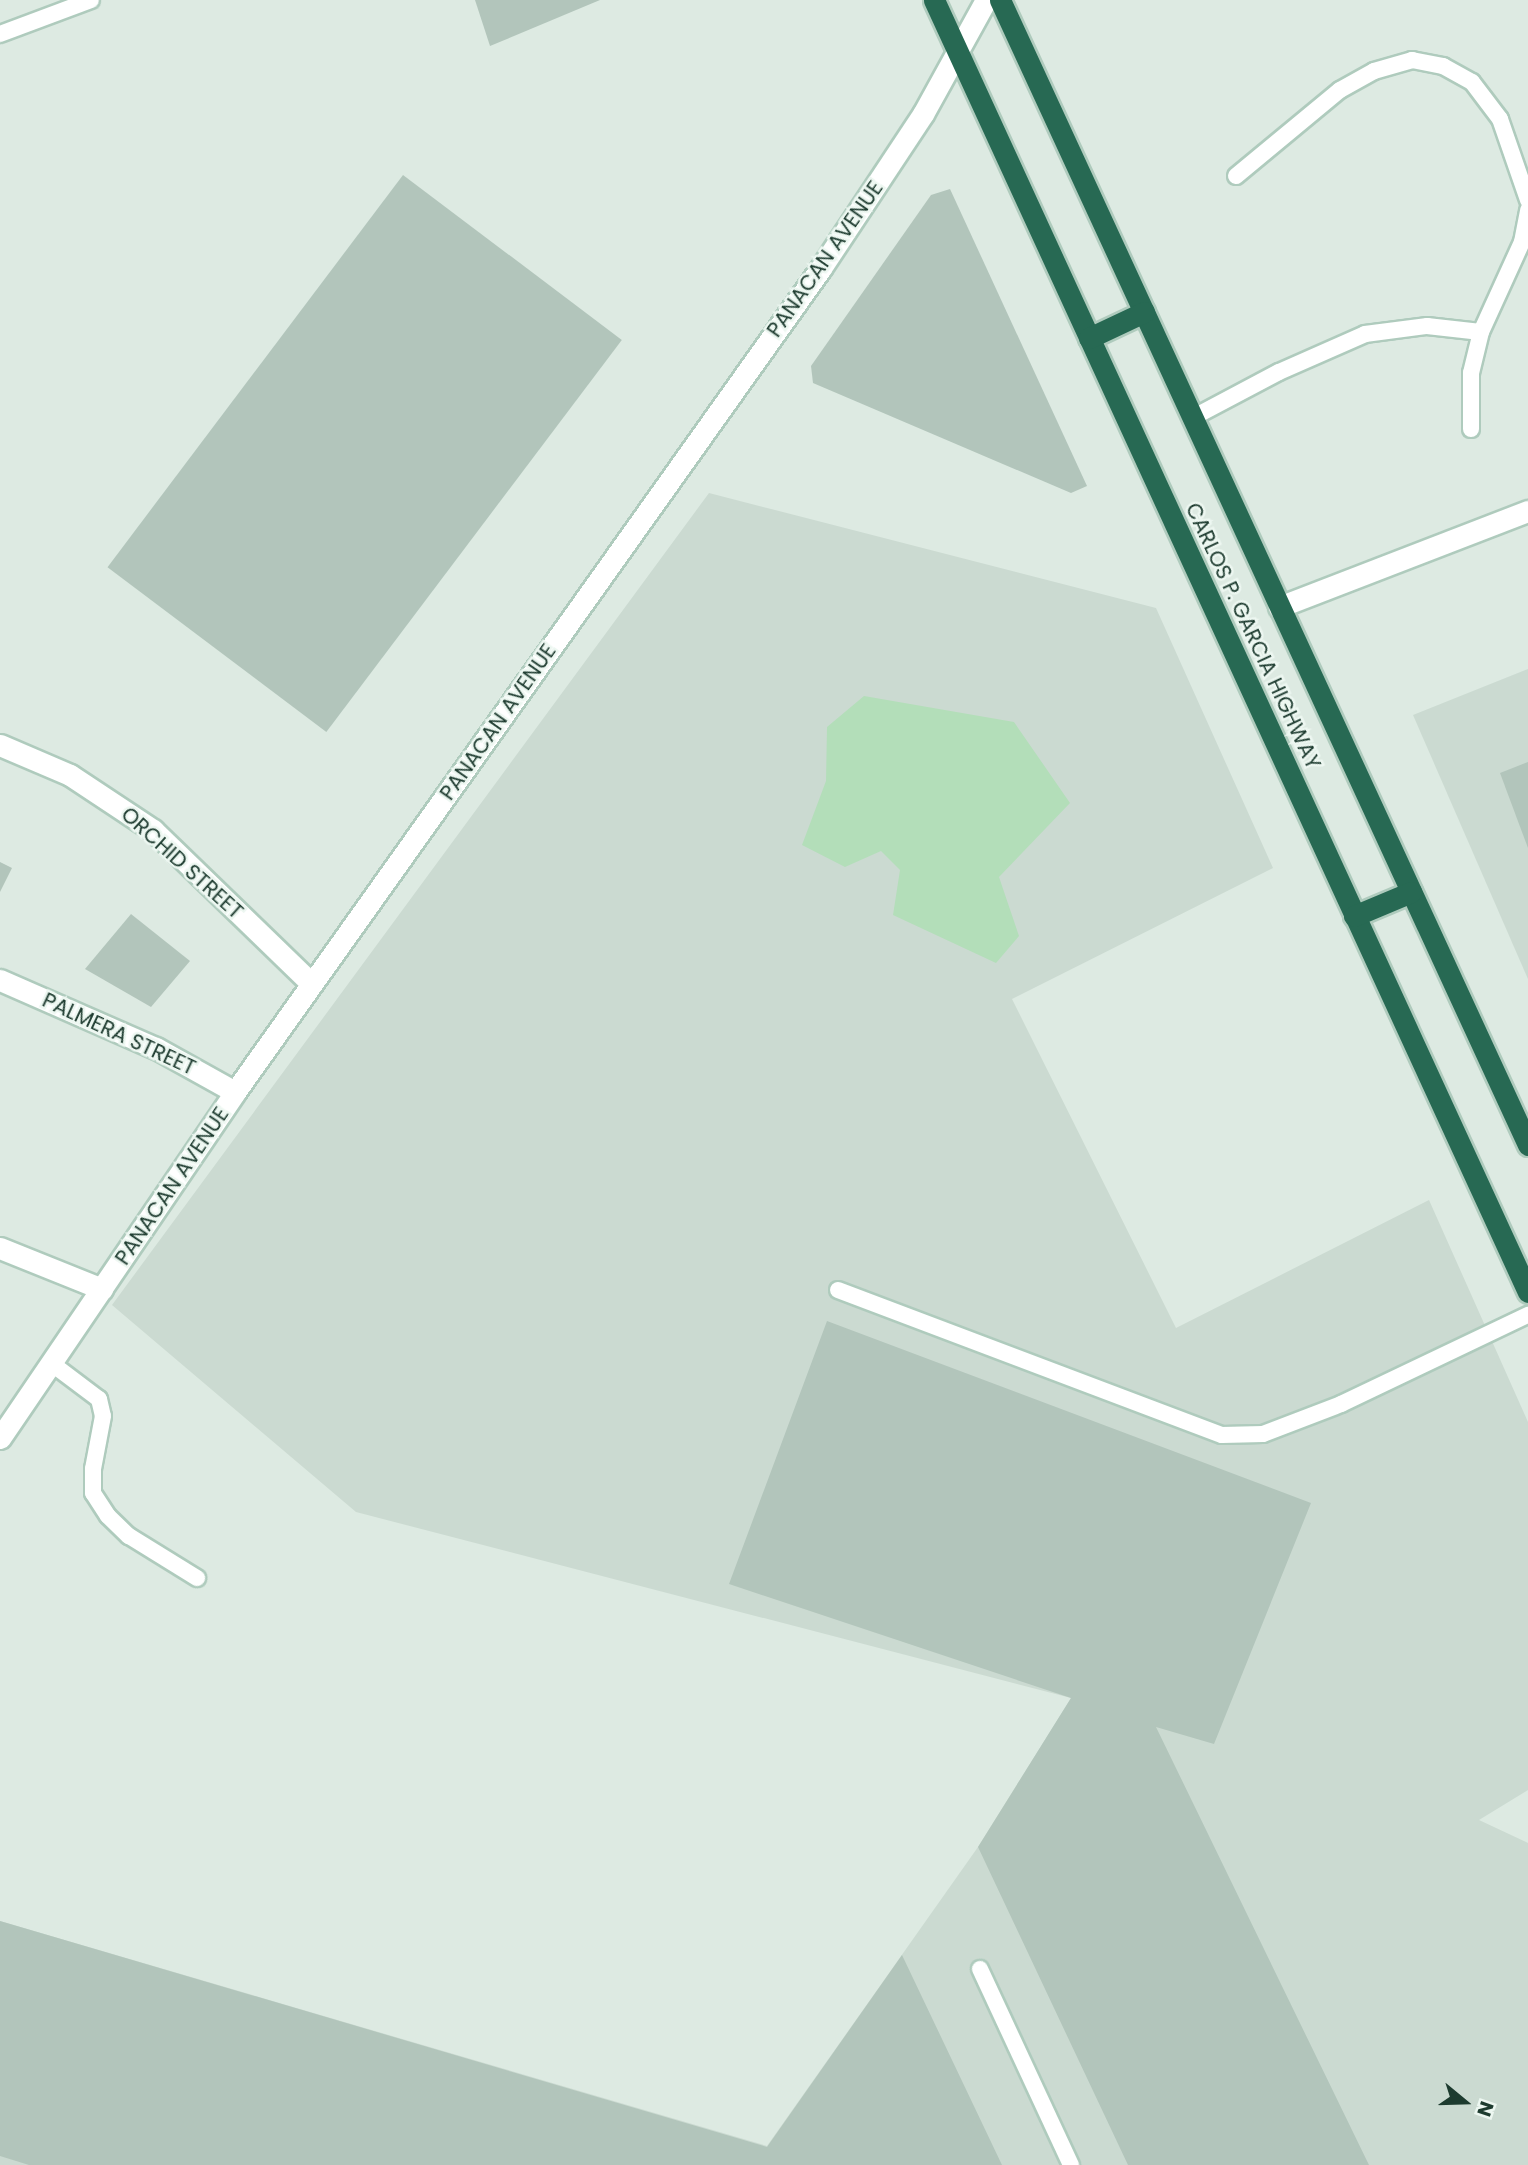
<!DOCTYPE html>
<style>
body{margin:0}
#map{position:relative;width:1528px;height:2165px;overflow:hidden;background:#ddeae2;font-family:Poppins,sans-serif}
div>[style]{position:absolute}
[style*='--x']{left:calc(var(--x)*1px);top:calc(var(--y)*1px);width:calc(var(--w)*1px);rotate:calc(var(--a)*1deg)}
.built>*{inset:0;background:#cbdad1}
.green>*{inset:0;background:#b3deb9}
.building>*{inset:0;background:#b2c5bb;transform-origin:0 0}
.roads{filter:drop-shadow(2px 0 #afcbbd) drop-shadow(-2px 0 #afcbbd) drop-shadow(0 2px #afcbbd) drop-shadow(0 -2px #afcbbd)}
.lane>*{height:16px;margin:-8px;padding:0 8px;transform-origin:8px;border-radius:8px;background:#fff}
.street>*{height:21px;margin:-10.5px;padding:0 10.5px;transform-origin:10.5px;border-radius:10.5px;background:#fff}
.secondary>*{height:21px;margin:-10.5px;padding:0 10.5px;transform-origin:10.5px;border-radius:10.5px;background:#fff}
.highway>*{height:21px;margin:-10.5px;padding:0 10.5px;transform-origin:10.5px;border-radius:10.5px;background:#276953}
span{translate:-50% -50%;white-space:nowrap;text-align:center;line-height:1.15;-webkit-text-stroke:5px #edf7f1;paint-order:stroke}
.street-label{font-size:21px;color:#1d3b2f}
.north{position:absolute;left:1430px;top:2067px;width:70px;height:70px;-webkit-text-stroke:5px #edf7f1;paint-order:stroke;rotate:109deg;font-size:19px;font-weight:700;line-height:28px;text-align:center;color:#1d3b2f}
.north::after{content:'';display:block;margin:auto;width:24px;height:32px;background:#1d3b2f;clip-path:polygon(50% 0,100% 100%,50% 72%,0 100%)}
</style>
<div id="map">
<div class="built">
<div style="clip-path:polygon(709px 493px,1156px 608px,1273px 868px,1012px 999px,1176px 1328px,1429px 1200px,1528px 1422px,1528px 1790px,1479px 1820px,1528px 1843px,1528px 2165px,0 2165px,0 1921px,767px 2146px,978px 1847px,1071px 1698px,356px 1512px,112px 1305px)"></div>
<div style="clip-path:polygon(1528px 669px,1528px 979px,1413px 715px)"></div>
</div>
<div class="green">
<div style="clip-path:polygon(864px 696px,1014px 722px,1070px 803px,999px 877px,1019px 936px,996px 963px,893px 915px,900px 870px,881px 851px,845px 867px,802px 845px,826px 781px,827px 727px)"></div>
</div>
<div class="building">
<div style="clip-path:polygon(475px 0,600px 0,490px 46px)"></div>
<div style="left:403px;top:175px;width:274px;height:491px;rotate:37deg"></div>
<div style="clip-path:polygon(950px 189px,1087px 486px,1071px 493px,813px 383px,811px 366px,931px 195px)"></div>
<div style="clip-path:polygon(1528px 762px,1528px 848px,1500px 773px)"></div>
<div style="clip-path:polygon(0 862px,12px 868px,0 892px)"></div>
<div style="clip-path:polygon(131px 914px,190px 961px,151px 1007px,85px 969px)"></div>
<div style="clip-path:polygon(827px 1321px,1311px 1503px,1214px 1744px,1156px 1727px,1369px 2165px,1128px 2165px,978px 1847px,1071px 1698px,729px 1584px)"></div>
<div style="clip-path:polygon(0 1921px,767px 2147px,902px 1955px,1002px 2165px,29px 2165px,0 2156px)"></div>
</div>
<div class="roads">
<div class="lane">
<div style="--x:0;--y:34;--w:97;--a:-20.5"></div>
<div style="--x:1236;--y:176;--w:135;--a:-39.6"></div>
<div style="--x:1340;--y:90;--w:39;--a:-29"></div>
<div style="--x:1374;--y:71;--w:40;--a:-16"></div>
<div style="--x:1412;--y:60;--w:32;--a:11"></div>
<div style="--x:1443;--y:66;--w:33;--a:29"></div>
<div style="--x:1472;--y:82;--w:46;--a:52.9"></div>
<div style="--x:1500;--y:119;--w:86;--a:70.9"></div>
<div style="--x:1192;--y:418;--w:98;--a:-27.9"></div>
<div style="--x:1279;--y:372;--w:94;--a:-23.8"></div>
<div style="--x:1365;--y:334;--w:63;--a:-7.4"></div>
<div style="--x:1427;--y:326;--w:54;--a:6.3"></div>
<div style="--x:1471;--y:429;--w:56;--a:-90"></div>
<div style="--x:1471;--y:373;--w:42;--a:-76.3"></div>
<div style="--x:1481;--y:332;--w:99;--a:-65.5"></div>
<div style="--x:1522;--y:242;--w:33;--a:-79"></div>
<div style="--x:838;--y:1290;--w:410;--a:20.7"></div>
<div style="--x:1222;--y:1435;--w:41;--a:-1.4"></div>
<div style="--x:1263;--y:1434;--w:84;--a:-21"></div>
<div style="--x:1341;--y:1404;--w:207;--a:-25.5"></div>
<div style="--x:51;--y:1363;--w:60;--a:36.9"></div>
<div style="--x:99;--y:1399;--w:17;--a:77"></div>
<div style="--x:103;--y:1416;--w:54;--a:100.7"></div>
<div style="--x:93;--y:1469;--w:24;--a:90"></div>
<div style="--x:93;--y:1493;--w:27;--a:57"></div>
<div style="--x:108;--y:1516;--w:29;--a:44"></div>
<div style="--x:129;--y:1536;--w:80;--a:31.7"></div>
<div style="--x:980;--y:1969;--w:216;--a:65.1"></div>
</div>
<div class="street">
<div style="--x:0;--y:745;--w:76;--a:23.2"></div>
<div style="--x:70;--y:775;--w:100;--a:33.5"></div>
<div style="--x:153;--y:830;--w:221;--a:44.1"></div>
<div style="--x:0;--y:980;--w:170;--a:23.6"></div>
<div style="--x:156;--y:1048;--w:90;--a:29.1"></div>
<div style="--x:0;--y:1248;--w:110;--a:21.9"></div>
</div>
<div class="secondary">
<div style="--x:1279;--y:607;--w:267;--a:-21.1"></div>
<div style="--x:0;--y:1438;--w:418;--a:-55.8"></div>
<div style="--x:235;--y:1092;--w:1011;--a:-54.58"></div>
<div style="--x:821;--y:268;--w:185;--a:-56.5"></div>
<div style="--x:923;--y:114;--w:130;--a:-61.1"></div>
</div>
<div class="highway">
<div style="--x:934;--y:0;--w:1422;--a:65.31"></div>
<div style="--x:1000;--y:0;--w:1261;--a:65.24"></div>
<div style="--x:1089;--y:338;--w:61;--a:-25.3"></div>
<div style="--x:1354;--y:916;--w:62;--a:-22.8"></div>
</div>
</div>
<div class="street-label">
<span style="left:825px;top:259px;rotate:-55deg">PANACAN AVENUE</span>
<span style="left:1253px;top:636px;rotate:65deg">CARLOS P. GARCIA HIGHWAY</span>
<span style="left:498px;top:722px;rotate:-55deg">PANACAN AVENUE</span>
<span style="left:182px;top:863px;rotate:42deg">ORCHID STREET</span>
<span style="left:119px;top:1034px;rotate:25deg">PALMERA STREET</span>
<span style="left:172px;top:1186px;rotate:-56deg">PANACAN AVENUE</span>
</div>
<div class="north">N</div>
</div>
